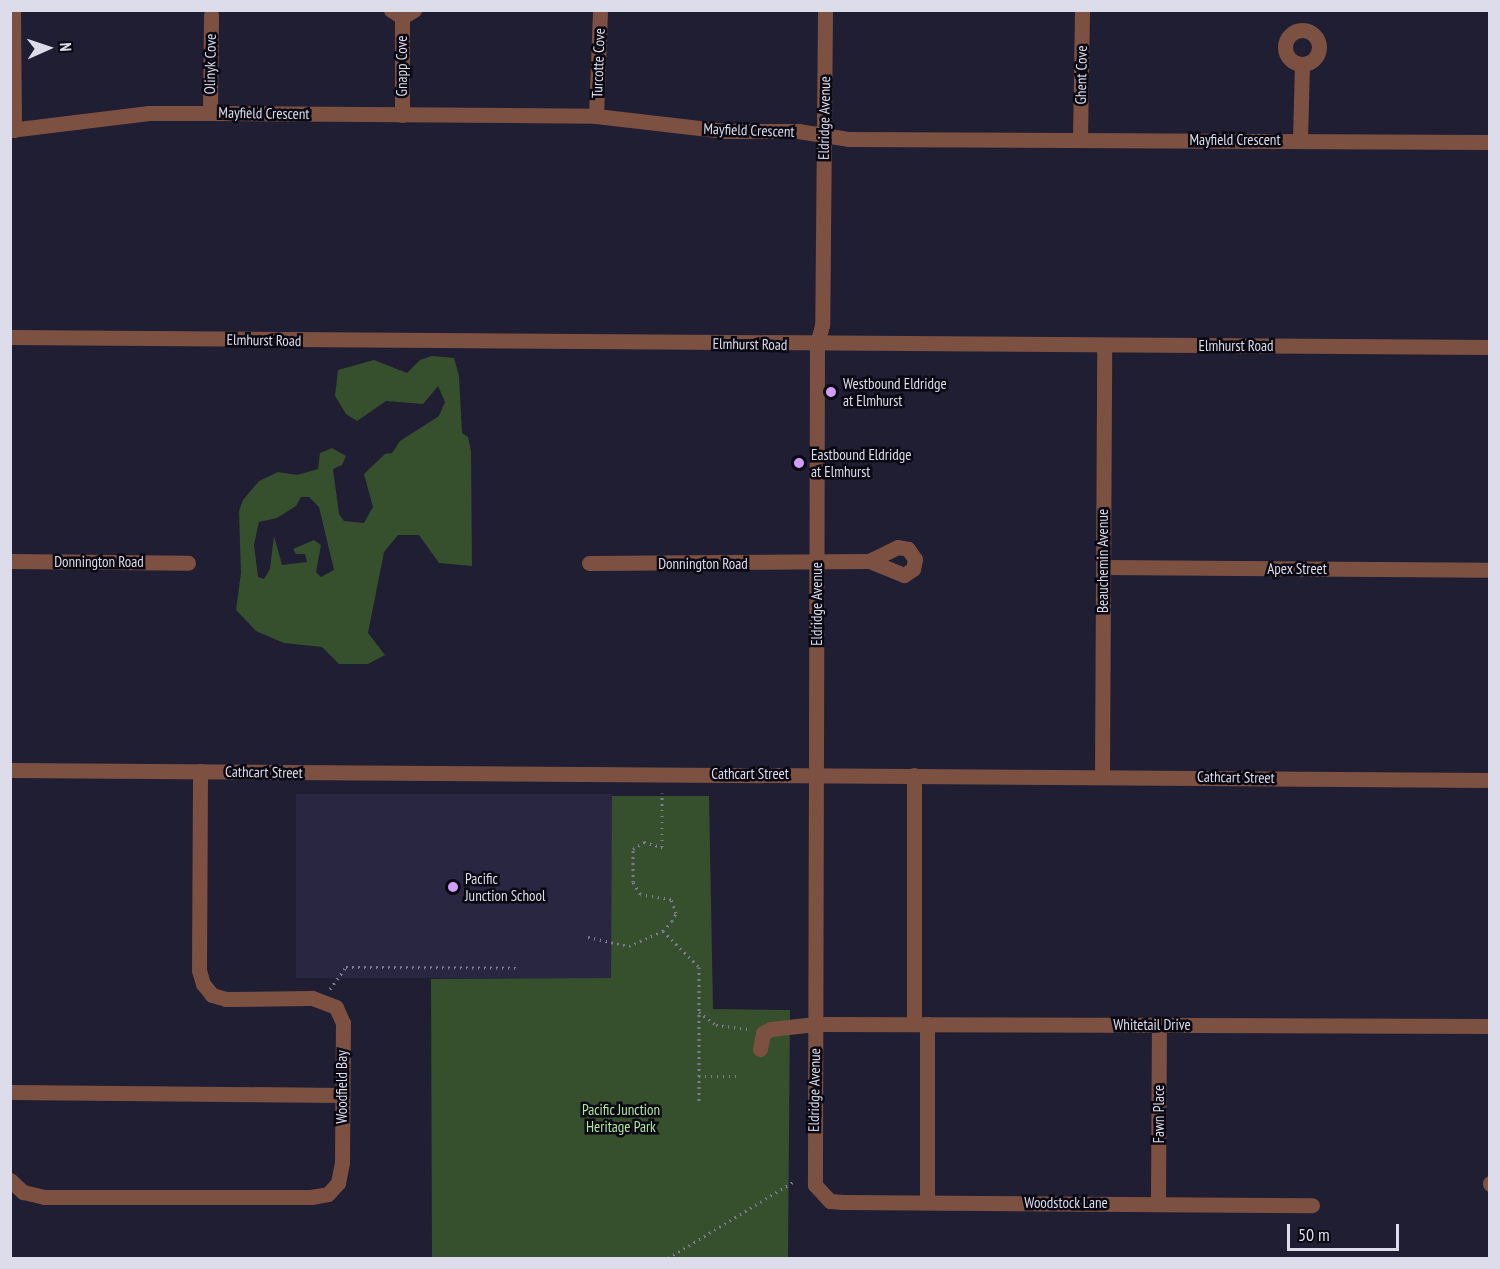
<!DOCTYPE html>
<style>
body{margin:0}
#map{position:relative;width:1500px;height:1269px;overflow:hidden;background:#201e33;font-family:"PT Sans Narrow",sans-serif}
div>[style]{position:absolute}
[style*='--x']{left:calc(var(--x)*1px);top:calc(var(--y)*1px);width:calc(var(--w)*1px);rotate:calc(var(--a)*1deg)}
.built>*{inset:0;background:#292642;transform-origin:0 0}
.green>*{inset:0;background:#364f2c}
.path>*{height:3px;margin-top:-1.5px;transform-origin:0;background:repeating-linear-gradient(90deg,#7f7d8f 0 1.5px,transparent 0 6px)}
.minor>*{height:15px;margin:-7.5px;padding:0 7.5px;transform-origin:7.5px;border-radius:7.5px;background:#7d5142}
.minor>.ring{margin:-7.5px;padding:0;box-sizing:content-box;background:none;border:15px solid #7d5142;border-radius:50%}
.dots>*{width:16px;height:16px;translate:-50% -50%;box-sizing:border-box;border:3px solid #0a0913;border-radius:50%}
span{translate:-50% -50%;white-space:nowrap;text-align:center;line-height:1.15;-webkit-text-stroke:5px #0a0913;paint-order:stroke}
.street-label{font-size:15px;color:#dddceb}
.poi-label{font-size:15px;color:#dddceb}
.left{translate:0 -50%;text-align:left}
.park-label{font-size:15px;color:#b0e69d}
.frame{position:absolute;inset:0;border:12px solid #dddceb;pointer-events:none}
.north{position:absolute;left:18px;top:18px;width:60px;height:60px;-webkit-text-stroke:4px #0a0913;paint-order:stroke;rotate:87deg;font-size:16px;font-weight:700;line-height:24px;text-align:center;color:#dddceb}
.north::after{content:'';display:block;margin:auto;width:21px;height:27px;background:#dddceb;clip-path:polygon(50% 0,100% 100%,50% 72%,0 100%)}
.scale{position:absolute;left:1287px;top:1224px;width:112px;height:27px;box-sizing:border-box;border:3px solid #dddceb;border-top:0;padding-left:8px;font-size:18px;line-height:21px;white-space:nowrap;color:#dddceb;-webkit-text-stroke:4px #0a0913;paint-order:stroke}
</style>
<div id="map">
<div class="built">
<div style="left:296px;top:794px;width:316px;height:184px"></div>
</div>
<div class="green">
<div style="clip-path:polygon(evenodd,432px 356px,454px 358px,459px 376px,462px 433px,468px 437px,471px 451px,472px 566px,439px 563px,419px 535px,398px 535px,384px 552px,368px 633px,385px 655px,368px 664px,339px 664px,322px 647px,284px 643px,256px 631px,236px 610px,241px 573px,239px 511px,243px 500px,259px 481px,278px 472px,297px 475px,318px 469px,320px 453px,332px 448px,346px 456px,342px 465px,333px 469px,339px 514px,344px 521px,364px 523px,373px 507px,364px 474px,385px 454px,392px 453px,400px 441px,439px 416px,445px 402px,438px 386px,423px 404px,386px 401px,357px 421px,346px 414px,335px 396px,338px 370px,374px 360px,407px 373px,420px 360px,432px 356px,301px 497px,309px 497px,319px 507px,334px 570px,321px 577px,316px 572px,321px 545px,314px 540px,293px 549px,296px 554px,305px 554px,307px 562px,282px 565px,274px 536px,270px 569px,264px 579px,258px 577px,254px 545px,259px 522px,277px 518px,296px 506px,301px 497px)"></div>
<div style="clip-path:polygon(612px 796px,709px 796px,713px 1009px,790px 1010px,788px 1258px,432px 1258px,431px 979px,611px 978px)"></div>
</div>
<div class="path">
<div style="--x:663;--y:931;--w:51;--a:45"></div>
<div style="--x:699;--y:967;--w:134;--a:90"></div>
<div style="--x:588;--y:937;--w:42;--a:12.4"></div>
<div style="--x:629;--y:946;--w:37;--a:-24"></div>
<div style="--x:663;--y:931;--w:13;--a:-48"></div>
<div style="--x:672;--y:921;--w:9;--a:-63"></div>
<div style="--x:676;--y:913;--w:15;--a:-110"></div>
<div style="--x:671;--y:899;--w:31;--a:-171"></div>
<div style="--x:640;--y:894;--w:14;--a:-120"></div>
<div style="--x:633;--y:882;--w:33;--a:-90"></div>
<div style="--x:633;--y:849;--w:13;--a:-32"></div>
<div style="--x:644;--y:842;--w:19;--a:16"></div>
<div style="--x:662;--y:847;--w:54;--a:-90"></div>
<div style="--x:330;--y:989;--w:27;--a:-54"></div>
<div style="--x:346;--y:967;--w:170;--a:0.3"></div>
<div style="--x:699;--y:1012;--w:21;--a:37"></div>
<div style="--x:716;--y:1025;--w:34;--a:7"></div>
<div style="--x:699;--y:1076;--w:41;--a:0"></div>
<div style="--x:668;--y:1258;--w:146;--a:-31.3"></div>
</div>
<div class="minor">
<div style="--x:13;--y:10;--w:120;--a:89.5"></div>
<div style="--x:391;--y:10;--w:13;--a:32"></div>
<div style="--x:402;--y:17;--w:14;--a:-30"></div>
<div style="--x:825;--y:10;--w:315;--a:90.5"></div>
<div style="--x:822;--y:325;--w:21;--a:104"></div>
<div style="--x:817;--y:345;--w:840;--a:90.14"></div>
<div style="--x:815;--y:1185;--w:22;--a:47"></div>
<div style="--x:830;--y:1201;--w:13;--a:4"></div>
<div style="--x:843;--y:1202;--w:469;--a:0.4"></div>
<div style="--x:402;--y:17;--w:98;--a:90"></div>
<div class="ring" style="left:1285px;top:30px;width:19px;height:19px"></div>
<div style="--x:210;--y:113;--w:98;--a:-89.4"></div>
<div style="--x:596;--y:116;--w:106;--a:-87.8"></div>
<div style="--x:10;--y:130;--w:140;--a:-7"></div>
<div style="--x:149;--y:113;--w:61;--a:0"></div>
<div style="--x:210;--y:113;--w:386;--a:0.4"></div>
<div style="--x:596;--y:116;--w:130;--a:6.6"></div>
<div style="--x:725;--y:131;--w:73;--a:0"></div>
<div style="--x:798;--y:131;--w:52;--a:8.9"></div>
<div style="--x:849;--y:139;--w:641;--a:0.27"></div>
<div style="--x:1080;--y:139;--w:129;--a:-89.1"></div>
<div style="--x:1300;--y:140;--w:76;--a:-88.5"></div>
<div style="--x:10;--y:337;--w:1480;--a:0.39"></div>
<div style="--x:898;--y:547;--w:10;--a:11"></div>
<div style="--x:908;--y:549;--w:12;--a:55"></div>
<div style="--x:915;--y:559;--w:10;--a:101"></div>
<div style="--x:913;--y:569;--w:11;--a:146"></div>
<div style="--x:904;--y:575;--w:38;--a:-158"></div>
<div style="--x:869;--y:561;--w:32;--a:-26"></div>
<div style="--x:10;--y:561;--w:178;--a:0.6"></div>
<div style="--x:589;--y:563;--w:280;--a:-0.4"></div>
<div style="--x:1104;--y:567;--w:386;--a:0.4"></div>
<div style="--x:10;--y:770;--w:1480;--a:0.39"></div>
<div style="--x:1102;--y:775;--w:429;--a:-89.7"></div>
<div style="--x:914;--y:1024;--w:249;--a:-90"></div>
<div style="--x:760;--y:1049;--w:16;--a:-79"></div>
<div style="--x:763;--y:1033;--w:9;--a:-27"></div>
<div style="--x:771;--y:1029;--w:44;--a:-6.5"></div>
<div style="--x:815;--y:1024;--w:675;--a:0.17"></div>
<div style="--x:10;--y:1092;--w:331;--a:0.5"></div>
<div style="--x:10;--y:1180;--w:18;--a:43"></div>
<div style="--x:23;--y:1192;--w:22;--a:13"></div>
<div style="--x:44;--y:1197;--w:267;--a:0"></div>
<div style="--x:311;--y:1197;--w:17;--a:-10"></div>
<div style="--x:328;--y:1194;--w:15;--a:-48"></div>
<div style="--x:338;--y:1183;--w:20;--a:-79"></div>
<div style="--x:342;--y:1163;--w:140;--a:-89.6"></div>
<div style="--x:343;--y:1023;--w:17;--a:-114"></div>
<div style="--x:336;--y:1007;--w:26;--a:-159"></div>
<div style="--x:312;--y:998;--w:86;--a:179.3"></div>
<div style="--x:226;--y:999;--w:15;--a:-164"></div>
<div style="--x:212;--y:995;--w:14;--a:-129"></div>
<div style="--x:203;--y:984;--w:15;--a:-106"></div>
<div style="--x:199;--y:970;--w:199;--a:-89.7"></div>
<div style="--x:1490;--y:1183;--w:1;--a:90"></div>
<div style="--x:927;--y:1202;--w:178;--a:-90"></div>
<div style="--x:1158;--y:1203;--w:178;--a:-89.7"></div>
</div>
<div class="dots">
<div style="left:831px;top:392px;background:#d19dfe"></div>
<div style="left:799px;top:463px;background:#d19dfe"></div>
<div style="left:453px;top:887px;background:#d19dfe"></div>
</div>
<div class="street-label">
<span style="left:598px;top:63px;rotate:-88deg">Turcotte Cove</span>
<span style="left:210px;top:64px;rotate:-89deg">Olinyk Cove</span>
<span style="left:402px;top:66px;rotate:-90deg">Gnapp Cove</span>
<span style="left:1081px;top:75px;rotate:-89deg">Ghent Cove</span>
<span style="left:264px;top:113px;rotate:1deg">Mayfield Crescent</span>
<span style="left:824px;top:118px;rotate:-89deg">Eldridge Avenue</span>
<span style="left:749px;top:130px;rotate:2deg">Mayfield Crescent</span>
<span style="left:1235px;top:140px">Mayfield Crescent</span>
<span style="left:264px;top:340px;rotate:1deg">Elmhurst Road</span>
<span style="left:750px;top:344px;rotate:1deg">Elmhurst Road</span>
<span style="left:1236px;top:346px">Elmhurst Road</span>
<span style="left:1103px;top:561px;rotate:-90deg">Beauchemin Avenue</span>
<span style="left:99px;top:562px">Donnington Road</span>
<span style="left:703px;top:564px">Donnington Road</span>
<span style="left:1297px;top:569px">Apex Street</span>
<span style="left:817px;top:604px;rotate:-90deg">Eldridge Avenue</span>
<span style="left:264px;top:772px;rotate:1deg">Cathcart Street</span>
<span style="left:750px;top:774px">Cathcart Street</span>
<span style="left:1236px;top:777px;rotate:1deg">Cathcart Street</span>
<span style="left:1152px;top:1025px">Whitetail Drive</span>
<span style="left:342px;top:1087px;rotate:-90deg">Woodfield Bay</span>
<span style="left:814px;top:1090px;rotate:-89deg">Eldridge Avenue</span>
<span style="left:1159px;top:1114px;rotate:-90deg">Fawn Place</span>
<span style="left:1066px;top:1203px">Woodstock Lane</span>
</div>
<div class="poi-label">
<span class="left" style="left:843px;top:392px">Westbound Eldridge<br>at Elmhurst</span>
<span class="left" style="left:811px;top:463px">Eastbound Eldridge<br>at Elmhurst</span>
<span class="left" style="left:465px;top:887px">Pacific<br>Junction School</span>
</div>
<div class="park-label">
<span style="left:621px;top:1118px">Pacific Junction<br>Heritage Park</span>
</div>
<div class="frame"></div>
<div class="north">N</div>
<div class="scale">50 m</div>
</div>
